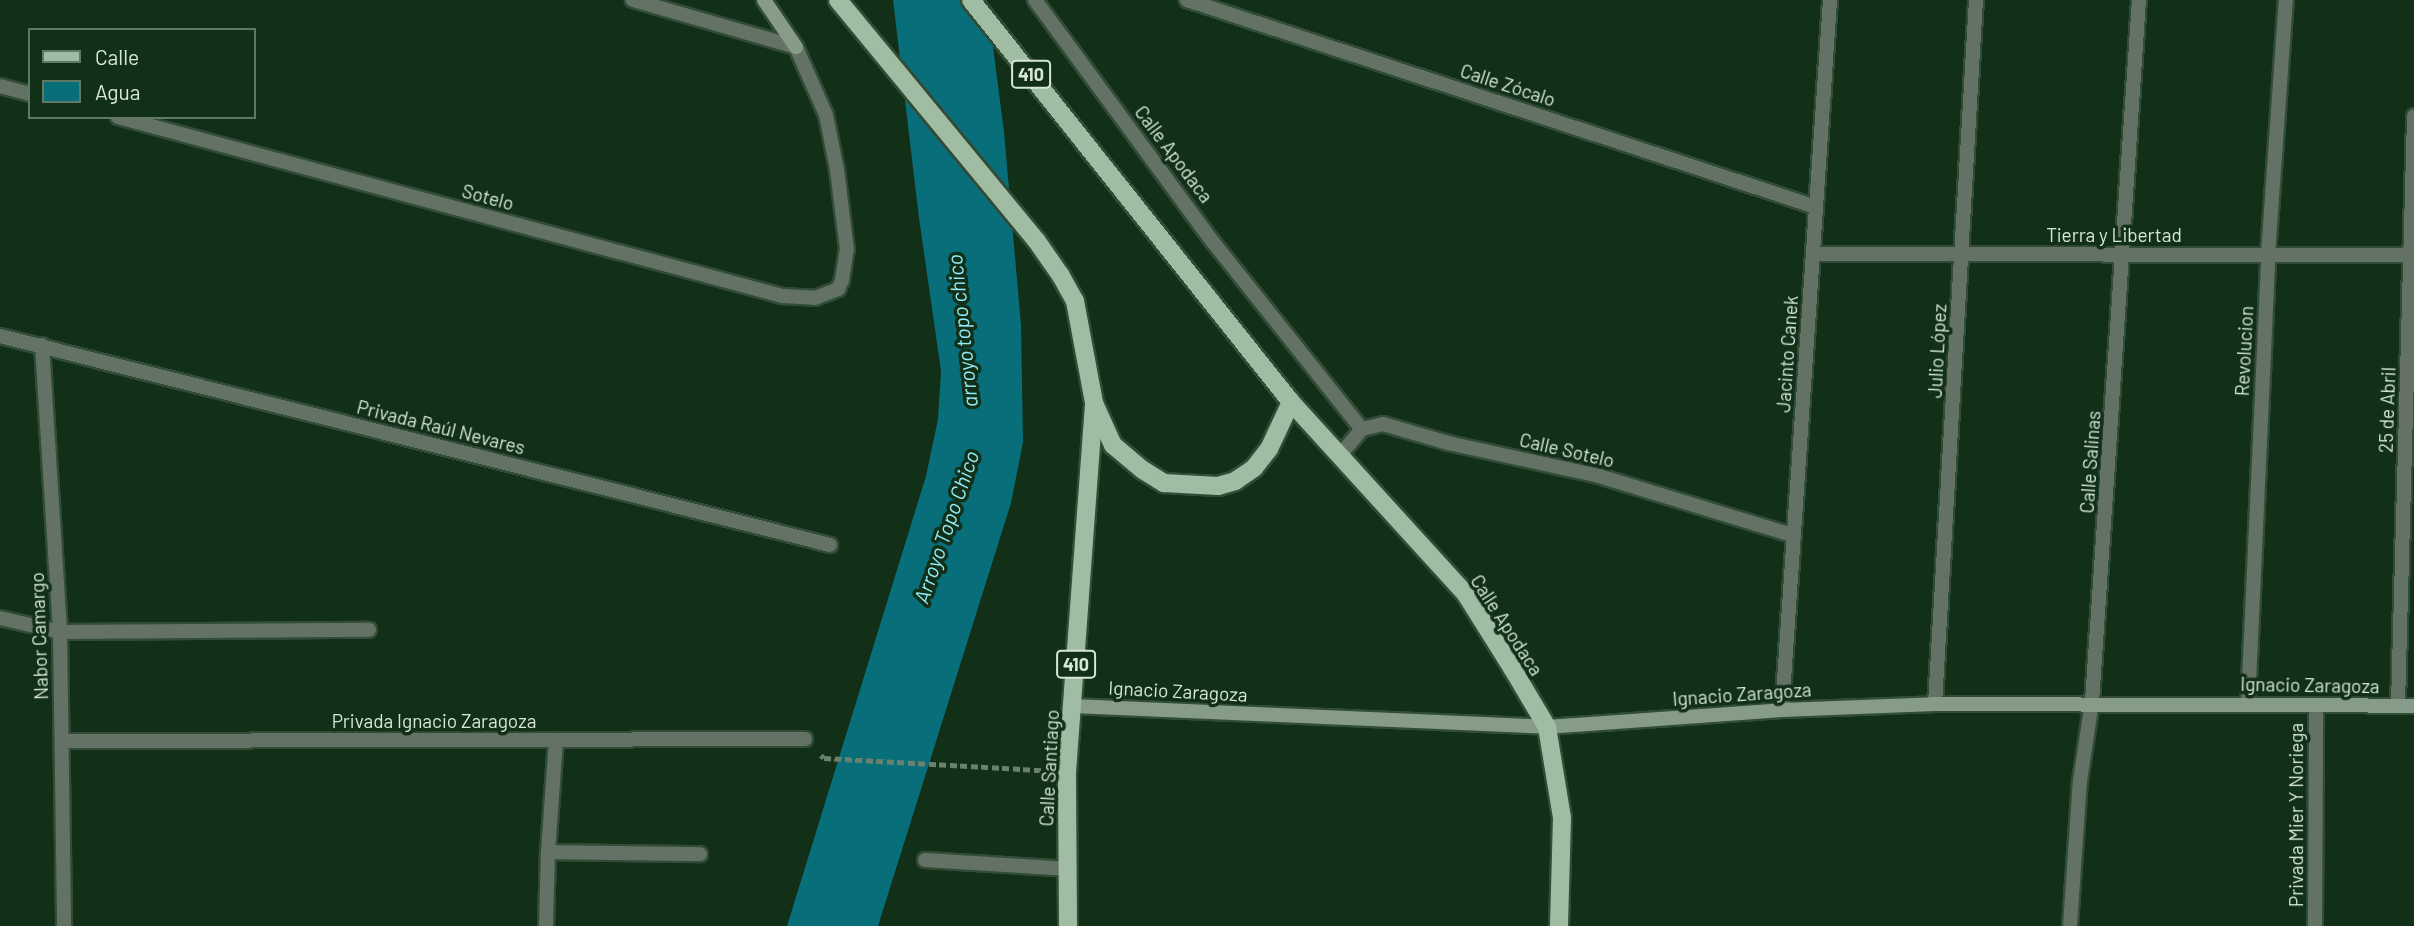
<!DOCTYPE html>
<meta charset="utf-8">
<style>
body{margin:0}
#map{position:relative;width:2414px;height:926px;overflow:hidden;background:#122f18;font-family:Barlow,sans-serif}
div>[style]{position:absolute}
[style*='--x']{left:calc(var(--x)*1px);top:calc(var(--y)*1px);width:calc(var(--w)*1px);rotate:calc(var(--a)*1deg)}
.water>*{inset:0;background:#076e7a}
.path>*{height:4.5px;margin-top:-2.25px;transform-origin:0;background:repeating-linear-gradient(90deg,#6a816e 0 7px,transparent 0 10.5px)}
.roads{filter:drop-shadow(2px 0 #314c37) drop-shadow(-2px 0 #314c37) drop-shadow(0 2px #314c37) drop-shadow(0 -2px #314c37)}
.street>*{height:14px;margin:-7px;padding:0 7px;transform-origin:7px;border-radius:7px;background:#647266}
.secondary>*{height:14px;margin:-7px;padding:0 7px;transform-origin:7px;border-radius:7px;background:#869c89}
.primary>*{height:18px;margin:-9px;padding:0 9px;transform-origin:9px;border-radius:9px;background:#a0bda4}
span{translate:-50% -50%;white-space:nowrap;text-align:center;line-height:1.15;-webkit-text-stroke:7px #122f18;paint-order:stroke}
.shield-label span{padding:2px 5px;background:#122f18;border:2px solid;border-radius:5px;-webkit-text-stroke-width:0}
.shield-label{font-size:18px;color:#d6e7d8;font-weight:700}
.street-label{font-size:19px;color:#d6e7d8}
.water-label{font-size:21px;color:#91edfc;font-style:italic}
.legend{position:absolute;left:28px;top:28px;width:228px;height:91px;box-sizing:border-box;background:#122f18;border:2px solid #607965;margin:0;padding:9px 12px;list-style:none;font-size:21px;color:#d6e7d8}
.legend li{display:flex;align-items:center;gap:14px;height:35px}
.legend b{width:35px;border:2px solid #607965}
</style>
<div id="map">
<div class="water">
<div style="clip-path:polygon(893px 0,987px 0,1004px 132px,1021px 325px,1023px 442px,1011px 503px,878px 926px,787px 926px,926px 476px,938px 419px,941px 371px,919px 218px)"></div>
</div>
<div class="path">
<div style="--x:821;--y:755;--w:4;--a:45"></div>
<div style="--x:824;--y:758;--w:218;--a:3.2"></div>
</div>
<div class="roads">
<div class="street">
<div style="--x:1035;--y:0;--w:300;--a:53.7"></div>
<div style="--x:1213;--y:242;--w:239;--a:51.5"></div>
<div style="--x:1187;--y:0;--w:662;--a:18.22"></div>
<div style="--x:0;--y:86;--w:31;--a:15"></div>
<div style="--x:118;--y:117;--w:688;--a:15.09"></div>
<div style="--x:782;--y:296;--w:33;--a:3"></div>
<div style="--x:815;--y:298;--w:25;--a:-21"></div>
<div style="--x:838;--y:289;--w:10;--a:-66"></div>
<div style="--x:842;--y:280;--w:30;--a:-81"></div>
<div style="--x:847;--y:250;--w:81;--a:-97.1"></div>
<div style="--x:837;--y:170;--w:56;--a:-101.3"></div>
<div style="--x:826;--y:115;--w:74;--a:-113.8"></div>
<div style="--x:796;--y:47;--w:170;--a:-163.9"></div>
<div style="--x:1814;--y:254;--w:600;--a:0.1"></div>
<div style="--x:0;--y:336;--w:856;--a:14.13"></div>
<div style="--x:42;--y:345;--w:288;--a:86.4"></div>
<div style="--x:60;--y:632;--w:294;--a:89.2"></div>
<div style="--x:1341;--y:454;--w:33;--a:-50"></div>
<div style="--x:1362;--y:429;--w:22;--a:-13"></div>
<div style="--x:1383;--y:424;--w:68;--a:16.3"></div>
<div style="--x:1448;--y:443;--w:155;--a:12.3"></div>
<div style="--x:1599;--y:476;--w:202;--a:17"></div>
<div style="--x:0;--y:618;--w:62;--a:13.1"></div>
<div style="--x:60;--y:632;--w:309;--a:-0.4"></div>
<div style="--x:1935;--y:704;--w:705;--a:-86.67"></div>
<div style="--x:2248;--y:704;--w:449;--a:-87.4"></div>
<div style="--x:2268;--y:255;--w:256;--a:-86"></div>
<div style="--x:2398;--y:705;--w:589;--a:-88.44"></div>
<div style="--x:1782;--y:710;--w:712;--a:-86.13"></div>
<div style="--x:62;--y:741;--w:743;--a:-0.15"></div>
<div style="--x:548;--y:852;--w:152;--a:0.8"></div>
<div style="--x:925;--y:860;--w:142;--a:3.6"></div>
<div style="--x:546;--y:926;--w:74;--a:-88.5"></div>
<div style="--x:548;--y:852;--w:112;--a:-85.9"></div>
<div style="--x:2070;--y:926;--w:145;--a:-86.1"></div>
<div style="--x:2080;--y:781;--w:80;--a:-81.4"></div>
<div style="--x:2092;--y:702;--w:704;--a:-86.17"></div>
<div style="--x:2315;--y:926;--w:221;--a:-89.7"></div>
</div>
<div class="secondary">
<div style="--x:764;--y:0;--w:57;--a:55.8"></div>
<div style="--x:1073;--y:706;--w:474;--a:2.5"></div>
<div style="--x:1547;--y:727;--w:236;--a:-4.1"></div>
<div style="--x:1782;--y:710;--w:153;--a:-2.2"></div>
<div style="--x:1935;--y:704;--w:479;--a:0.2"></div>
</div>
<div class="primary">
<div style="--x:838;--y:0;--w:311;--a:50.5"></div>
<div style="--x:1036;--y:240;--w:44;--a:55.2"></div>
<div style="--x:1061;--y:276;--w:29;--a:61"></div>
<div style="--x:1075;--y:301;--w:104;--a:79.4"></div>
<div style="--x:1094;--y:403;--w:46;--a:65.7"></div>
<div style="--x:1113;--y:445;--w:39;--a:40"></div>
<div style="--x:1143;--y:470;--w:25;--a:32"></div>
<div style="--x:1164;--y:483;--w:54;--a:3.2"></div>
<div style="--x:1218;--y:486;--w:18;--a:-16"></div>
<div style="--x:1235;--y:481;--w:23;--a:-34"></div>
<div style="--x:1254;--y:468;--w:24;--a:-52"></div>
<div style="--x:1269;--y:449;--w:52;--a:-64.9"></div>
<div style="--x:971;--y:0;--w:514;--a:51.48"></div>
<div style="--x:1291;--y:402;--w:258;--a:47.7"></div>
<div style="--x:1465;--y:593;--w:89;--a:57.9"></div>
<div style="--x:1512;--y:668;--w:69;--a:59.3"></div>
<div style="--x:1547;--y:727;--w:92;--a:80.6"></div>
<div style="--x:1562;--y:818;--w:108;--a:91.6"></div>
<div style="--x:1068;--y:926;--w:154;--a:-90.4"></div>
<div style="--x:1067;--y:772;--w:366;--a:-85.8"></div>
</div>
</div>
<div class="shield-label">
<span style="left:1031px;top:74px">410</span>
<span style="left:1076px;top:664px">410</span>
</div>
<div class="street-label">
<span style="left:1508px;top:85px;rotate:18deg">Calle Zócalo</span>
<span style="left:1174px;top:154px;rotate:53deg">Calle Apodaca</span>
<span style="left:488px;top:197px;rotate:15deg">Sotelo</span>
<span style="left:2114px;top:235px">Tierra y Libertad</span>
<span style="left:1937px;top:351px;rotate:-87deg">Julio López</span>
<span style="left:2244px;top:351px;rotate:-87deg">Revolucion</span>
<span style="left:1787px;top:354px;rotate:-86deg">Jacinto Canek</span>
<span style="left:2387px;top:410px;rotate:-88deg">25 de Abril</span>
<span style="left:441px;top:427px;rotate:14deg">Privada Raúl Nevares</span>
<span style="left:1567px;top:450px;rotate:13deg">Calle Sotelo</span>
<span style="left:2090px;top:462px;rotate:-86deg">Calle Salinas</span>
<span style="left:1507px;top:625px;rotate:57deg">Calle Apodaca</span>
<span style="left:39px;top:636px;rotate:-92deg">Nabor Camargo</span>
<span style="left:2310px;top:685px;rotate:1deg">Ignacio Zaragoza</span>
<span style="left:1178px;top:691px;rotate:3deg">Ignacio Zaragoza</span>
<span style="left:1742px;top:694px;rotate:-4deg">Ignacio Zaragoza</span>
<span style="left:434px;top:721px">Privada Ignacio Zaragoza</span>
<span style="left:1049px;top:768px;rotate:-87deg">Calle Santiago</span>
<span style="left:2296px;top:815px;rotate:-90deg">Privada Mier Y Noriega</span>
</div>
<div class="water-label">
<span style="left:962px;top:331px;rotate:-96deg">arroyo topo chico</span>
<span style="left:946px;top:527px;rotate:-71deg">Arroyo Topo Chico</span>
</div>
<ul class="legend">
<li><b style="height:9px;background:#a0bda4"></b>Calle</li>
<li><b style="height:19px;background:#076e7a"></b>Agua</li>
</ul>
</div>
